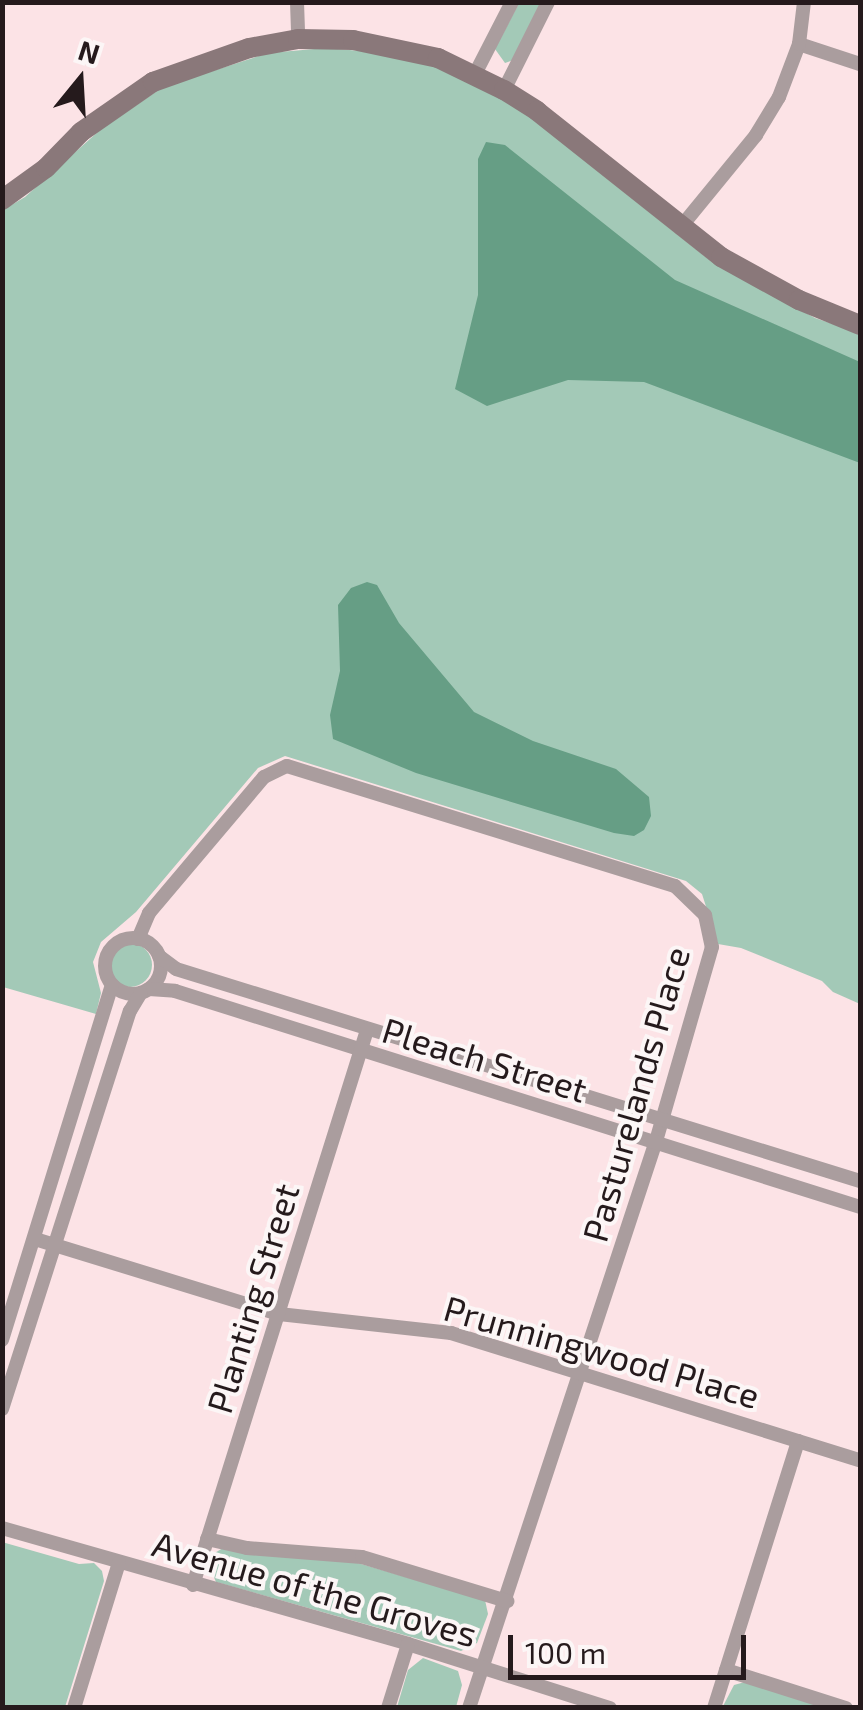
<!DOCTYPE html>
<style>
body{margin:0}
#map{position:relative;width:863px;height:1710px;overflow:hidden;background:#fce3e6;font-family:"Exo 2",sans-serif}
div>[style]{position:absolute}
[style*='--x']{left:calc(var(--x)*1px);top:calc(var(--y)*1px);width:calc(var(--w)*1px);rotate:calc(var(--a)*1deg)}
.green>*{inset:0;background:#a3c9b7}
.round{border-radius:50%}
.water>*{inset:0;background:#669e85}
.street>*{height:14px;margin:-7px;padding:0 7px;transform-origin:7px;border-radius:7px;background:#aa9d9e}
.street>.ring{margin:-7px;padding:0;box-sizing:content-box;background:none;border:14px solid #aa9d9e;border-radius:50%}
.secondary>*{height:20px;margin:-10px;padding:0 10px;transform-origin:10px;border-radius:10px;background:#8a787a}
span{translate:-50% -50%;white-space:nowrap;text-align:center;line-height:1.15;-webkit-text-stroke:8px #fcf6f6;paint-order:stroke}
.street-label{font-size:35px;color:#251a1c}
.frame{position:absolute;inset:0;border:5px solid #251a1c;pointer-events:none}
.north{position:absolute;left:30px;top:30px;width:100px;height:100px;-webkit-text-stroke:8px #fcf6f6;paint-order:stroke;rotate:18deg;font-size:28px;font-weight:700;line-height:40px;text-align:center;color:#251a1c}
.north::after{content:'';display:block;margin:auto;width:35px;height:45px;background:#251a1c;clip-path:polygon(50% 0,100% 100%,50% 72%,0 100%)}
.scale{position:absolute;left:508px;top:1635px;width:238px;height:45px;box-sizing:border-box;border:5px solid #251a1c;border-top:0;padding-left:12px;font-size:30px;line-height:35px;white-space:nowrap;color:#251a1c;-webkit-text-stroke:8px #fcf6f6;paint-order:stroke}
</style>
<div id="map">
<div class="green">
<div style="clip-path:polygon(519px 3px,542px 3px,513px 60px,505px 63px,495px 49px)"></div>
<div style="clip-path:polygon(326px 48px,384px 53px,427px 63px,490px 91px,525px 113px,707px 258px,815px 318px,860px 333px,860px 1004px,833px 992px,822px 981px,741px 948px,718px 944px,702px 894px,686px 881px,285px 756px,258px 768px,136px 912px,101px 942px,93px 962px,101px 993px,96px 1014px,3px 987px,3px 210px,25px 197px,100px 130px,163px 87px,268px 53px)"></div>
<div class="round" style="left:108px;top:943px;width:44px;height:44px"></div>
<div style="clip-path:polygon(2px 1542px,79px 1564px,94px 1563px,102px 1571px,104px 1581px,65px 1707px,3px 1707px)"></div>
<div style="clip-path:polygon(223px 1548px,344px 1559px,485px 1600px,488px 1614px,477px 1643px,461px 1651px,216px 1582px,208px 1564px,213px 1554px)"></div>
<div style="clip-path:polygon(423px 1658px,458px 1671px,462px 1685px,456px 1707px,397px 1707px,408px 1670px)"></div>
<div style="clip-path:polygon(745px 1682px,827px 1708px,722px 1708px,734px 1685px)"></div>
</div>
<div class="water">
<div style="clip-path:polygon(486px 142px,505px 145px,675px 280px,860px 362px,860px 463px,644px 382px,568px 380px,487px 406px,455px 389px,478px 295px,478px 159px)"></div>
<div style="clip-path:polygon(367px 582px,377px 585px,399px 623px,474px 712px,533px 741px,616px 769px,649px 797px,651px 816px,644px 830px,634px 836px,614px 833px,416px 773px,333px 739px,330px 715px,340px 671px,338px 605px,351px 588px)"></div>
</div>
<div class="street">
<div style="--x:297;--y:2;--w:37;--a:88"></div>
<div style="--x:799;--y:44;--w:64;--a:18.2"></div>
<div style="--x:475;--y:74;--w:81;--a:-62.8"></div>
<div style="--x:504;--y:90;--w:98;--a:-63.4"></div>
<div style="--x:680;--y:228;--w:120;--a:-50.7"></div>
<div style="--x:756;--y:135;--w:44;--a:-58.8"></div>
<div style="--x:779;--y:97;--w:57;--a:-69.3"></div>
<div style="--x:799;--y:44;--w:42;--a:-83.2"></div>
<div class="ring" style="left:105px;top:938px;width:42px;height:42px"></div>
<div style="--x:138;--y:939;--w:28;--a:-67"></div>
<div style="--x:149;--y:913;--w:178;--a:-49.8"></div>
<div style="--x:264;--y:777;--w:25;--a:-26"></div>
<div style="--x:287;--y:766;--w:406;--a:17.2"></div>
<div style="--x:675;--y:886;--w:42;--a:44"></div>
<div style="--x:705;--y:915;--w:33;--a:78"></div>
<div style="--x:712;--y:947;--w:205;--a:106.1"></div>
<div style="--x:655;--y:1144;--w:594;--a:108.25"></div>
<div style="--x:159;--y:956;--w:21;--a:37"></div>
<div style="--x:176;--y:969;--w:716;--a:17.22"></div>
<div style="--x:149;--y:989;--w:26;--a:4"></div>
<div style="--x:175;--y:991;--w:718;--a:17.5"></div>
<div style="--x:35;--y:1239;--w:255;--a:17.1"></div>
<div style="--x:279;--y:1314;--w:173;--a:6.3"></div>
<div style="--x:451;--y:1333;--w:428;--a:17.3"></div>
<div style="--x:2;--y:1340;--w:372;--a:-72.8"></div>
<div style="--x:2;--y:1409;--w:418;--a:-72.2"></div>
<div style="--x:130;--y:1011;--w:21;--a:-59"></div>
<div style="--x:2;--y:1528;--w:422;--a:15.9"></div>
<div style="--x:408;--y:1644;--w:212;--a:17.6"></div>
<div style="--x:207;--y:1539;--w:41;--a:12.7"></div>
<div style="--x:247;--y:1548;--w:115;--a:4.5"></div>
<div style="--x:362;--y:1557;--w:152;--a:16.9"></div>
<div style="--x:193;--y:1585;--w:582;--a:-72.59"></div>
<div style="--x:726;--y:1670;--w:126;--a:17.6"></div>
<div style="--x:74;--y:1708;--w:152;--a:-72.8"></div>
<div style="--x:388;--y:1708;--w:67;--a:-72.6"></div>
<div style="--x:714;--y:1708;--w:280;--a:-72.5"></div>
</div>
<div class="secondary">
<div style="--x:2;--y:200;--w:54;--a:-36"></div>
<div style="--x:46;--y:168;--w:50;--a:-45.8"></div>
<div style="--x:81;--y:132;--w:88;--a:-34.8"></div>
<div style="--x:153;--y:82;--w:102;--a:-19.5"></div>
<div style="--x:249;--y:48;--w:50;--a:-10.4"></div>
<div style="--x:298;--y:39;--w:55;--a:1"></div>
<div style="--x:353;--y:40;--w:87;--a:12"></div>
<div style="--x:438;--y:58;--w:73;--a:25.9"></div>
<div style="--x:504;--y:90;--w:39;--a:32"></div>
<div style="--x:537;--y:111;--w:235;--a:38.4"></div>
<div style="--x:721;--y:257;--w:89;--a:28.9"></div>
<div style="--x:799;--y:300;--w:66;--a:22.3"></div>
</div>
<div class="street-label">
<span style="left:485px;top:1059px;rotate:17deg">Pleach Street</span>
<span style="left:635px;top:1094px;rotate:-74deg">Pasturelands Place</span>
<span style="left:252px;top:1298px;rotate:-73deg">Planting Street</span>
<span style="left:602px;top:1351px;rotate:16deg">Prunningwood Place</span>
<span style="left:315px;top:1588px;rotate:16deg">Avenue of the Groves</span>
</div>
<div class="frame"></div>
<div class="north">N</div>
<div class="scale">100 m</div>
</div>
